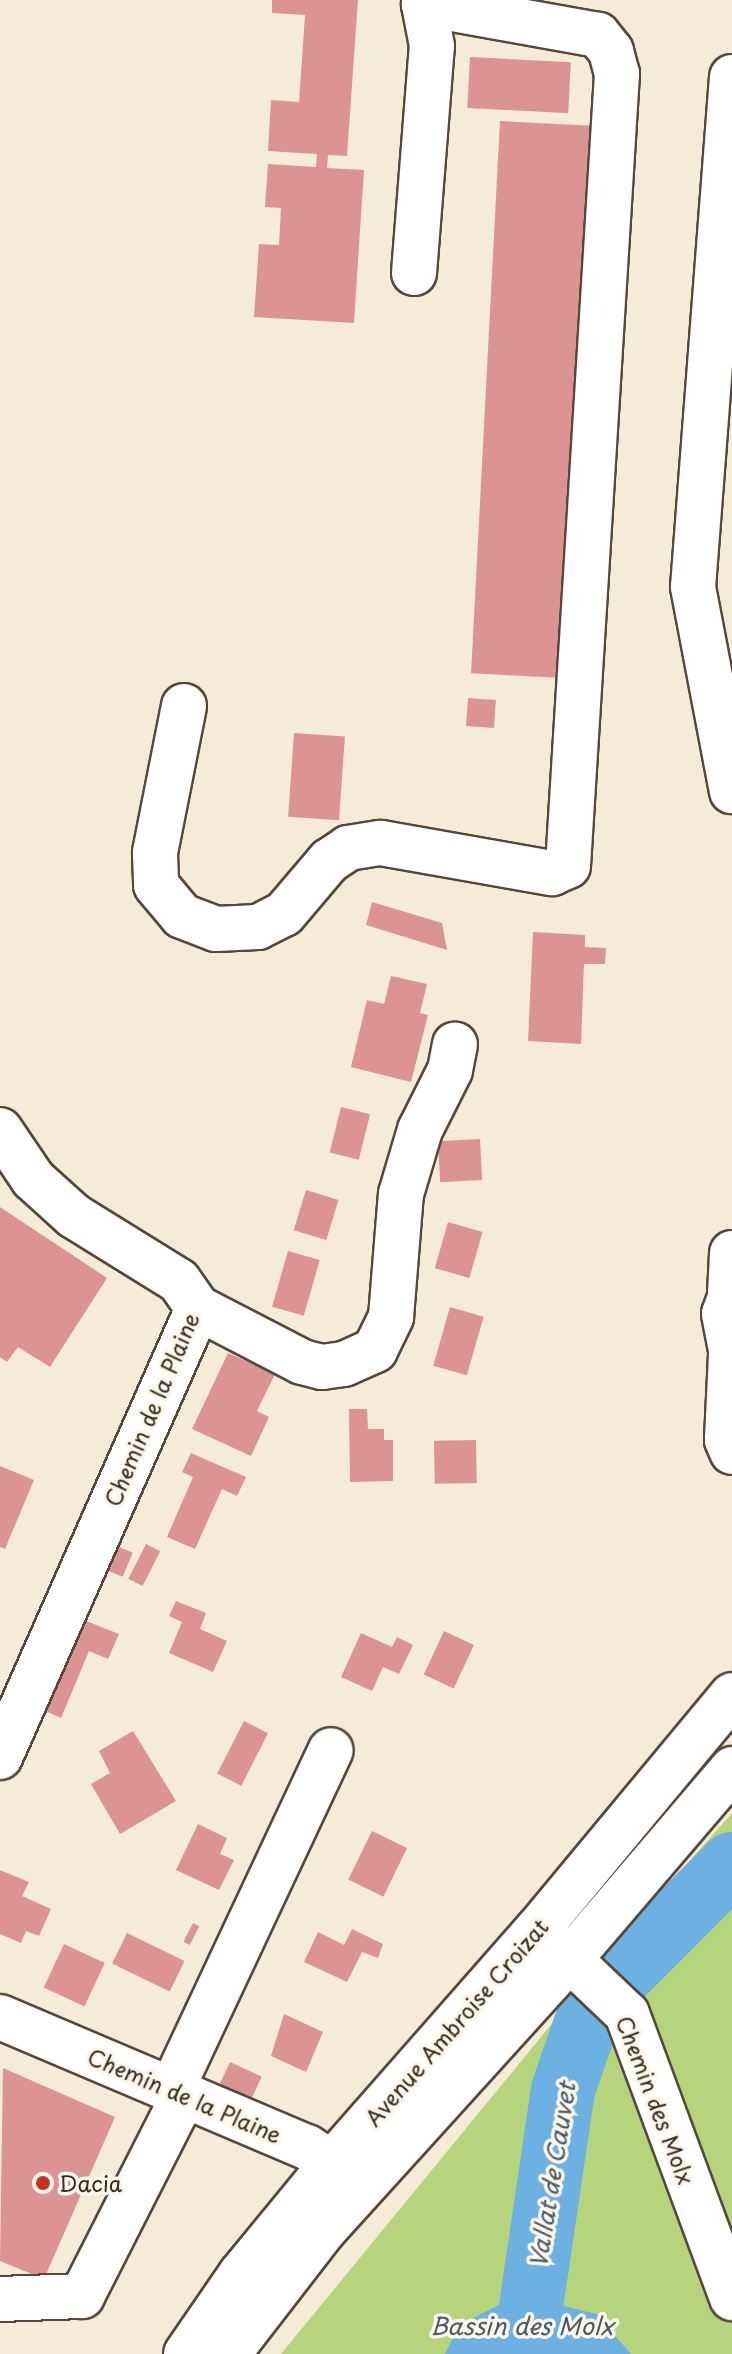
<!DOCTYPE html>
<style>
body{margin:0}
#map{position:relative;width:732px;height:2354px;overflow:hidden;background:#f5ecd7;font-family:"Playpen Sans",sans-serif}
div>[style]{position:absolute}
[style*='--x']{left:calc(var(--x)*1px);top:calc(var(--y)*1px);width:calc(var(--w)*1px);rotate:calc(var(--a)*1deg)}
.green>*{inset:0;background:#b5d47b}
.water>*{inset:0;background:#6db1e2}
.river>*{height:64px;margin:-32px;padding:0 32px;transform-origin:32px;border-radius:32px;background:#6db1e2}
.building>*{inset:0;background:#dc9493;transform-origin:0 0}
.roads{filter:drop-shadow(2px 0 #57473a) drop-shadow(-2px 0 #57473a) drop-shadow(0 2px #57473a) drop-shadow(0 -2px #57473a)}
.minor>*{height:44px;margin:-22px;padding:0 22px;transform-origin:22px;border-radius:22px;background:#fff}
.major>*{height:44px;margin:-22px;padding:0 22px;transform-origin:22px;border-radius:22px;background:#fff}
.dots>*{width:22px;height:22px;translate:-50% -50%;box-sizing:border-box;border:4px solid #fbf7ec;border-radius:50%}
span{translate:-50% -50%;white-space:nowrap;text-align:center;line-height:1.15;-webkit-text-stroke:7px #fbf7ec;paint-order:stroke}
.street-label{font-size:22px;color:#3b2a1e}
.poi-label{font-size:22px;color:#3b2a1e}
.left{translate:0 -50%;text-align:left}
.water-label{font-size:24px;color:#4c5963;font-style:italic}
</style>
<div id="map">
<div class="green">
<div style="clip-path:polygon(732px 1813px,732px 2354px,281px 2354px,627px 1932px)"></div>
</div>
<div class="water">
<div style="clip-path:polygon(519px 2295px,596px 2314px,631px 2354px,445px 2354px,459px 2325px)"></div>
</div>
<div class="river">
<div style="--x:524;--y:2354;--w:267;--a:-81.6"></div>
<div style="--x:563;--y:2090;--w:92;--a:-71"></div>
<div style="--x:593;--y:2003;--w:197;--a:-45"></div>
</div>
<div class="building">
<div style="clip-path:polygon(272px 0,358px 0,347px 156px,328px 155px,327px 168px,364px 170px,354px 323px,254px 317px,259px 244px,279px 245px,281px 208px,265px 207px,268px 164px,316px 167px,317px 154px,268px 151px,271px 100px,299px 102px,305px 15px,272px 13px)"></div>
<div style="left:470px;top:57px;width:101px;height:51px;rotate:3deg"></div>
<div style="left:500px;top:121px;width:92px;height:553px;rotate:3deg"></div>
<div style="left:468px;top:698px;width:28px;height:28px;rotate:4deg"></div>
<div style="left:294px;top:733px;width:51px;height:84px;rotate:4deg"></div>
<div style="clip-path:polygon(372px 902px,442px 923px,447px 950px,366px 925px)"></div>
<div style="clip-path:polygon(533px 932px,585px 935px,585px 947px,606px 948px,605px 964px,584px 964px,581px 1044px,528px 1041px)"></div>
<div style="clip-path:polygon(391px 976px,427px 984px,420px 1013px,428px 1015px,411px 1082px,351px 1067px,367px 1000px,384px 1004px)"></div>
<div style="left:341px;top:1107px;width:30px;height:47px;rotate:14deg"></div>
<div style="left:480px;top:1139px;width:41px;height:42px;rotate:87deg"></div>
<div style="left:306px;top:1190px;width:34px;height:42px;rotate:17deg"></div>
<div style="clip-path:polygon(0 1207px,107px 1278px,50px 1367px,18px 1347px,7px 1362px,0 1357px)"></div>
<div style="left:448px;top:1222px;width:36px;height:48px;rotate:16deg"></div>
<div style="left:288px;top:1251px;width:33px;height:58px;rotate:16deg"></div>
<div style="left:450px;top:1307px;width:35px;height:61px;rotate:16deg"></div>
<div style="clip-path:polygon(228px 1353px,275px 1374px,257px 1411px,269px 1417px,251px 1456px,192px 1429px)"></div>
<div style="clip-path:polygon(349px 1409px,367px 1409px,368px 1429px,384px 1429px,384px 1440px,393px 1440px,393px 1481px,350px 1482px)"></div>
<div style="left:476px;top:1440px;width:43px;height:42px;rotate:89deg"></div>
<div style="clip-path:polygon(191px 1453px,246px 1477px,237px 1496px,222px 1489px,195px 1549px,167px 1537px,193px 1477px,182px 1472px)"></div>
<div style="clip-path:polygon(0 1466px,34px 1480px,5px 1549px,0 1547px)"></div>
<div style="left:146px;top:1544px;width:16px;height:39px;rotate:27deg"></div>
<div style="left:119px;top:1547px;width:15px;height:26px;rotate:23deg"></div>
<div style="clip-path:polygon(176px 1601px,206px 1613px,200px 1629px,227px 1641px,213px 1672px,169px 1653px,182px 1622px,169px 1616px)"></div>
<div style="clip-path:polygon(81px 1619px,119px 1634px,108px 1659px,89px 1651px,61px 1718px,43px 1710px)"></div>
<div style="left:444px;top:1631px;width:33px;height:48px;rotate:25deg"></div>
<div style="clip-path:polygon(361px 1633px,392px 1647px,397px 1637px,413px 1645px,399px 1674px,383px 1667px,372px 1691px,341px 1677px)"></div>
<div style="left:244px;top:1721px;width:27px;height:59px;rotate:27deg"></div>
<div style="clip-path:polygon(133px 1731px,176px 1801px,120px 1834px,91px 1784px,110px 1773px,99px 1751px)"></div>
<div style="clip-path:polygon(198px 1824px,227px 1838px,220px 1854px,234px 1860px,219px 1890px,176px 1870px)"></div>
<div style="left:372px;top:1831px;width:39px;height:54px;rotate:26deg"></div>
<div style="clip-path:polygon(0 1870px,29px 1882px,22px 1896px,51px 1909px,39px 1936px,26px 1931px,21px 1943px,0 1934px)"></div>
<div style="left:193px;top:1923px;width:7px;height:21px;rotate:27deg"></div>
<div style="clip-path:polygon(352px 1929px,383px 1944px,378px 1958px,362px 1952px,347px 1982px,304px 1962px,318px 1932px,344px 1945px)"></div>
<div style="left:127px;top:1933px;width:64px;height:34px;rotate:26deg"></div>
<div style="left:64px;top:1944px;width:45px;height:48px;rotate:25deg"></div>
<div style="clip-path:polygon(284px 2014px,323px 2032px,306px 2072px,271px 2056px)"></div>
<div style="left:230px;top:2062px;width:35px;height:26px;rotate:25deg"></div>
<div style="clip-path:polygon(3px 2068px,115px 2117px,44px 2279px,0 2261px)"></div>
</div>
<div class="roads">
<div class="minor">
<div style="--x:732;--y:77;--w:511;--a:94.37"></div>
<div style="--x:693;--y:587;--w:208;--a:79.2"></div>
<div style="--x:414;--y:273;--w:228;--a:-85.5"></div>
<div style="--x:432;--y:46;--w:43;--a:-100.8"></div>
<div style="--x:184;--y:706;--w:150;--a:101.2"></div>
<div style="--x:155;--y:853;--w:32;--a:88"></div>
<div style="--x:156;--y:885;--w:40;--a:50"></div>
<div style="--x:182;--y:916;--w:36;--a:21"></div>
<div style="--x:216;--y:929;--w:42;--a:-2.7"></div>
<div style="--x:258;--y:927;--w:29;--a:-27"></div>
<div style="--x:284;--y:914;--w:70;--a:-49.7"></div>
<div style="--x:329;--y:861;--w:23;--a:-34"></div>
<div style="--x:348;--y:848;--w:33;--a:-9"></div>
<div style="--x:381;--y:843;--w:174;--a:10"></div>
<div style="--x:552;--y:873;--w:17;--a:-24"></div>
<div style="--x:568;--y:866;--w:794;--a:-86.46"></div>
<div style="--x:617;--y:74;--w:24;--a:-105"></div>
<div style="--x:611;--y:51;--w:21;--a:-129"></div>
<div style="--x:598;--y:35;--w:177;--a:-169.9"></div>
<div style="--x:424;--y:4;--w:4;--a:-90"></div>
<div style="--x:0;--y:1130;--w:59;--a:56"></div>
<div style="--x:33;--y:1179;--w:55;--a:42.1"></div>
<div style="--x:74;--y:1216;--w:123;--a:31.8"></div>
<div style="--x:179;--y:1281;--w:33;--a:55"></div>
<div style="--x:198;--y:1308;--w:117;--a:27.4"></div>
<div style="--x:302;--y:1362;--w:21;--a:14"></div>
<div style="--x:322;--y:1367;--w:22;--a:-8"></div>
<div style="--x:344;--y:1364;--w:34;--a:-24"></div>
<div style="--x:375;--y:1350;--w:37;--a:-64"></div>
<div style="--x:391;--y:1317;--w:123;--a:-85.4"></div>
<div style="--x:401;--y:1194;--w:67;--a:-73.5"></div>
<div style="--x:420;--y:1130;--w:67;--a:-63.4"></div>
<div style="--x:450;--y:1070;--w:26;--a:-79"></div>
<div style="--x:732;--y:1292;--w:23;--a:110"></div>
<div style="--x:724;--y:1314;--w:42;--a:79"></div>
<div style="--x:730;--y:1294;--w:41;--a:-87.2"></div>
<div style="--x:731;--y:1354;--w:86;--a:92.7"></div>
<div style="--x:727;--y:1440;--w:13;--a:67"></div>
<div style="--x:0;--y:1757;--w:491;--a:-66.2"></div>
<div style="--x:542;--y:1933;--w:117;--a:43.6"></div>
<div style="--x:627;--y:2014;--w:303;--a:69.7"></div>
<div style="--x:0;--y:2017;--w:333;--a:23"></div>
<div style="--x:307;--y:2147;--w:66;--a:33.2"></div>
<div style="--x:172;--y:2089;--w:374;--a:-64.9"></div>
<div style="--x:0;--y:2299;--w:82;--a:-2.1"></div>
<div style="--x:82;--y:2296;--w:225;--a:-63.1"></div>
</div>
<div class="major">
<div style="--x:186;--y:2354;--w:97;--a:-55.5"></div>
<div style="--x:241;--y:2274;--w:145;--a:-50.6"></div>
<div style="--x:333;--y:2162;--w:310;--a:-48.7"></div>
<div style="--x:538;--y:1929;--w:304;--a:-50.3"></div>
<div style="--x:228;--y:2354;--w:157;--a:-52.3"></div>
<div style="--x:324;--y:2230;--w:366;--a:-47.8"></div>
<div style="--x:570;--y:1959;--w:250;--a:-49.5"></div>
</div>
</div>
<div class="dots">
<div style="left:43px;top:2183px;background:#c8321e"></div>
</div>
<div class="street-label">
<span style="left:151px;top:1409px;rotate:-67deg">Chemin de la Plaine</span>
<span style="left:456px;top:2022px;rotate:-49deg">Avenue Ambroise Croizat</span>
<span style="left:185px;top:2095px;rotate:23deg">Chemin de la Plaine</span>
<span style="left:656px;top:2100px;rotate:69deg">Chemin des Molx</span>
</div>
<div class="poi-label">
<span class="left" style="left:59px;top:2183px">Dacia</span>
</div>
<div class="water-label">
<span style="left:552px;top:2175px;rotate:-81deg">Vallat de Cauvet</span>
<span style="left:522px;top:2326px">Bassin des Molx</span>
</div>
</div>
